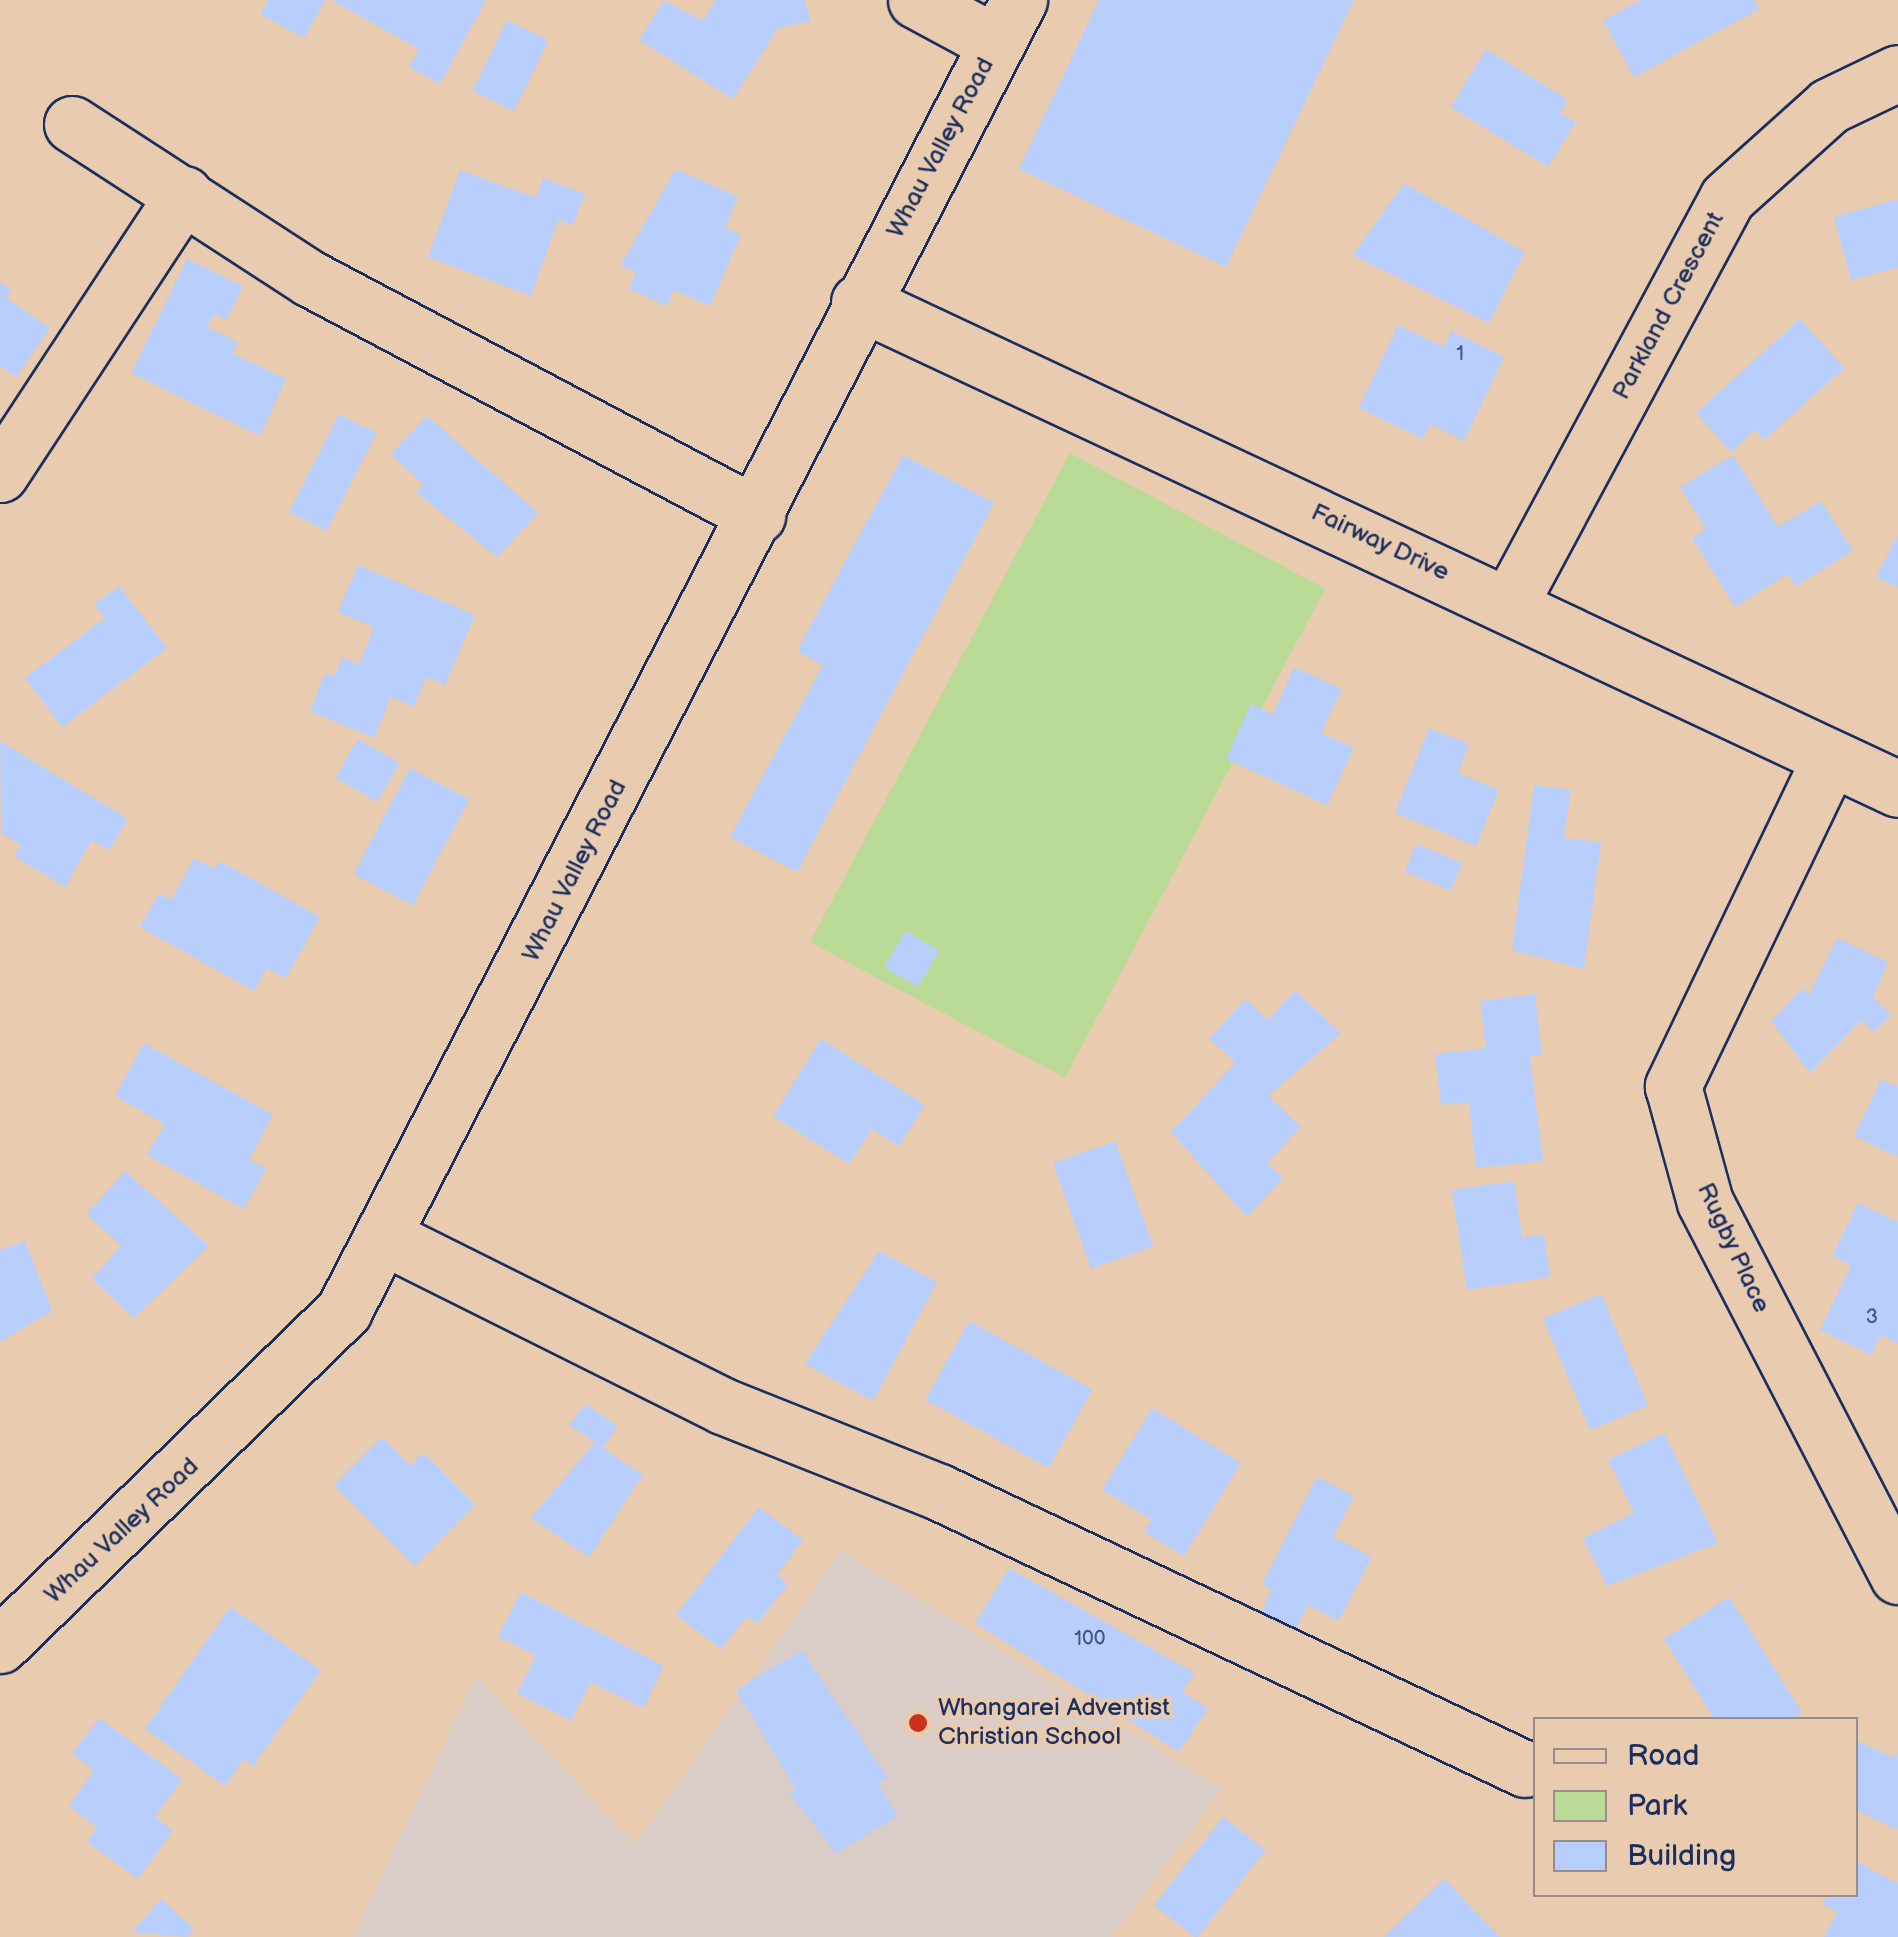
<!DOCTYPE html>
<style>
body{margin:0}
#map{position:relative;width:1898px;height:1937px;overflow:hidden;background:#e9cbaf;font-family:"Balsamiq Sans",sans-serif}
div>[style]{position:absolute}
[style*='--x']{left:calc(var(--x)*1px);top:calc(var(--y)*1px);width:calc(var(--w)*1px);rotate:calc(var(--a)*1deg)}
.built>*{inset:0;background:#daccc6}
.green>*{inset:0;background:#b9db95;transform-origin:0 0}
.building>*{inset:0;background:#b8cefd;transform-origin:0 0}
.roads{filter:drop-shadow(2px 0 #1b2f5e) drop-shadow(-2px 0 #1b2f5e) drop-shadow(0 2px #1b2f5e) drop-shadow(0 -2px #1b2f5e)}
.minor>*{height:55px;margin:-27.5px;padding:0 27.5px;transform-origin:27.5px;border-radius:27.5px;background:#e9cbaf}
.dots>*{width:28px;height:28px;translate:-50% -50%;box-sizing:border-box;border:5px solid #e9cbaf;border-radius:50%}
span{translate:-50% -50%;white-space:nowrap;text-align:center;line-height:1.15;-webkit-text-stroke:8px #e9cbaf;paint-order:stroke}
.number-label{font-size:20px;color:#425786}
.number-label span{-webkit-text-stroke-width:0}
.street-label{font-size:25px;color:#1b2f5e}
.poi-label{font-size:25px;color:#1b2f5e}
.left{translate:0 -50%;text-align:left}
.legend{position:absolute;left:1533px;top:1717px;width:325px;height:180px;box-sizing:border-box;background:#e9cbaf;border:2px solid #978d8f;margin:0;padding:12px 18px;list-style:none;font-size:30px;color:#1b2f5e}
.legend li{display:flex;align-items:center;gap:20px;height:50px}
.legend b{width:50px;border:2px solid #978d8f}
</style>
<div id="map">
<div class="built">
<div style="clip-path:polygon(841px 1550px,1222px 1789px,1112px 1937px,353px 1937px,476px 1676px,635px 1844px)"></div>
</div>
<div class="green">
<div style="left:1070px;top:453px;width:289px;height:554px;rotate:28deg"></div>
</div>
<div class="building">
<div style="clip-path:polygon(268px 0,325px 0,304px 38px,260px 14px)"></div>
<div style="clip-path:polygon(331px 0,486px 0,440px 84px,409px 67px,419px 49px)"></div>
<div style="clip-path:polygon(664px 0,703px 21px,716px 0,804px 0,811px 21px,778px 28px,733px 99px,639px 40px)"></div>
<div style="clip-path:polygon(1099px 0,1354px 0,1226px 267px,1019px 169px)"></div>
<div style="clip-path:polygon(1641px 0,1754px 0,1759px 9px,1634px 77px,1603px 20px)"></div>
<div style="left:507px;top:20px;width:46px;height:79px;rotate:26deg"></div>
<div style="clip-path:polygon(1486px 49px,1568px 100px,1560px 113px,1576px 122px,1548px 167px,1451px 107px)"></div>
<div style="clip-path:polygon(676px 169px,738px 197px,725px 227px,741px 235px,710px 306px,674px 290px,667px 306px,629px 289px,636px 272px,620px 266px)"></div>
<div style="clip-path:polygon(460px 170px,536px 198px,543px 178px,585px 194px,573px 225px,558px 220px,531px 296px,428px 257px)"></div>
<div style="clip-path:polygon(1404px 183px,1525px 252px,1489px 323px,1353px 255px)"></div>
<div style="clip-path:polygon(1898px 199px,1898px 267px,1851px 280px,1834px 217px)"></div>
<div style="clip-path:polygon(187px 259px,243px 286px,226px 320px,214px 314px,207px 327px,238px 342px,232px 353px,286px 379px,260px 436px,131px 373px)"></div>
<div style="clip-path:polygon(0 282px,12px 290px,6px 298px,50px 328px,16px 377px,0 366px)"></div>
<div style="clip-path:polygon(1800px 319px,1844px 368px,1764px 440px,1755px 430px,1731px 452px,1696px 413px)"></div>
<div style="clip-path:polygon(1398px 325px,1444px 347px,1451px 331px,1504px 357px,1464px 441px,1430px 424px,1423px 439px,1359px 408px)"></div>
<div style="left:339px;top:414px;width:42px;height:110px;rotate:27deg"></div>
<div style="clip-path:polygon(427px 416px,538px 513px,497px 557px,416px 492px,423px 484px,391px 454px)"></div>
<div style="clip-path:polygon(903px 455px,994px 503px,797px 872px,730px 837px,823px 665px,797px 651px)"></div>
<div style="clip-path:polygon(1733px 455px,1778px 527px,1821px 501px,1853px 551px,1796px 586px,1788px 574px,1735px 607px,1692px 538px,1706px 529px,1680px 487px)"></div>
<div style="clip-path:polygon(1898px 534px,1898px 588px,1876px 577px)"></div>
<div style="clip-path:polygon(358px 565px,475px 615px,445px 685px,426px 677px,414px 707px,391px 697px,374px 738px,310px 711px,325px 673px,335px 676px,342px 657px,359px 665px,374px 627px,338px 612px)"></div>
<div style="clip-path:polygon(119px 586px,167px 648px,62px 727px,25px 678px,105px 618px,94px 604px)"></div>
<div style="clip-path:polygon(1294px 667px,1342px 689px,1321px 733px,1354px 748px,1327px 805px,1226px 759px,1251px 704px,1273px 714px)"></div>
<div style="clip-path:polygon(1429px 728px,1469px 744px,1458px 773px,1499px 790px,1476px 846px,1395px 813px)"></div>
<div style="left:358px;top:739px;width:48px;height:45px;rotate:30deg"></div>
<div style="clip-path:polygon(0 741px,128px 819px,109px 850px,92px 840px,65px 887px,14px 856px,21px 845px,1px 833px)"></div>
<div style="left:410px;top:768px;width:67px;height:120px;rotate:28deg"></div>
<div style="clip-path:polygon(1534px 785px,1571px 790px,1564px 838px,1601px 842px,1584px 969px,1512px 950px)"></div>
<div style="left:1416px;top:844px;width:50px;height:30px;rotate:22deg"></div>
<div style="clip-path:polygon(194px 858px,214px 869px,220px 861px,320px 917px,286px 978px,267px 968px,254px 991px,140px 927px,159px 893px,171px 900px)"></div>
<div style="left:906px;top:931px;width:39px;height:42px;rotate:31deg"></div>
<div style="clip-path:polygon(1837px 938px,1888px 962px,1873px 998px,1891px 1014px,1874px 1032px,1861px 1020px,1810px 1073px,1771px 1021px,1803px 988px,1809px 995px)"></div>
<div style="clip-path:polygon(1295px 990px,1341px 1033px,1268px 1096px,1301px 1127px,1267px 1163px,1283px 1178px,1247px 1217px,1171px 1132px,1236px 1062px,1209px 1039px,1245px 999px,1268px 1020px)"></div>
<div style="clip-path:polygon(1535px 994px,1542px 1055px,1530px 1056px,1543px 1161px,1476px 1168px,1469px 1102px,1441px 1105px,1435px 1054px,1486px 1048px,1480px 1001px)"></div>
<div style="clip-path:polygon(821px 1039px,925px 1105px,899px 1146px,872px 1129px,849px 1164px,773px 1116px)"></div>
<div style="clip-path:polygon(144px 1043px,273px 1115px,249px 1159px,266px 1169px,244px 1209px,147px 1155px,165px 1124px,115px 1096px)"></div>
<div style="clip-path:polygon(1881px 1079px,1898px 1087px,1898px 1157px,1854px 1136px)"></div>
<div style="left:1115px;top:1141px;width:112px;height:66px;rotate:70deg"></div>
<div style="clip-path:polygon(125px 1171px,209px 1246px,134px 1318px,92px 1279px,121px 1246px,87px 1214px)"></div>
<div style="clip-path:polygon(1514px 1181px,1522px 1237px,1544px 1234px,1550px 1277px,1467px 1290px,1452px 1190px)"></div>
<div style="clip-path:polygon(1858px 1203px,1898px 1222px,1898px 1344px,1881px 1335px,1871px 1355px,1820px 1330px,1851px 1265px,1832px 1256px)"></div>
<div style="clip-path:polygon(25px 1241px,52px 1311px,0 1342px,0 1250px)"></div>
<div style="clip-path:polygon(879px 1251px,937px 1282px,873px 1401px,805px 1364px)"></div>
<div style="left:1601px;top:1294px;width:121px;height:63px;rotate:67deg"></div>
<div style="left:969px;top:1321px;width:141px;height:90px;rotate:29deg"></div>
<div style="clip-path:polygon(585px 1404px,618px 1426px,603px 1448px,643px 1475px,589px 1557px,531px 1518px,595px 1442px,569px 1425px)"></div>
<div style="clip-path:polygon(1152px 1408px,1241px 1463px,1184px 1556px,1144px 1532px,1152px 1520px,1102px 1490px)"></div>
<div style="clip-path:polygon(1664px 1433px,1718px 1543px,1607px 1586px,1583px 1538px,1634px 1513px,1608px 1460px)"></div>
<div style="clip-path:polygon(382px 1437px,410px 1466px,424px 1453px,475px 1505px,415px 1566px,334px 1485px)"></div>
<div style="clip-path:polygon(1317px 1477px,1354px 1496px,1333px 1537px,1372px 1557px,1338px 1621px,1308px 1605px,1294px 1632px,1260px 1614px,1272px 1589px,1262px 1584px)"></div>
<div style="clip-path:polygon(759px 1507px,803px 1540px,777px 1575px,788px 1584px,757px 1624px,747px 1616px,721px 1649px,676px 1615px)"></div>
<div style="clip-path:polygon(1009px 1568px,1195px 1673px,1182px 1692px,1208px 1708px,1179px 1752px,975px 1623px)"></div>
<div style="clip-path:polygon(521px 1592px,664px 1666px,643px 1708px,591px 1682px,571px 1721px,517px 1693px,536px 1656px,498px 1636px)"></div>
<div style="clip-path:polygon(1729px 1597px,1802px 1712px,1790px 1720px,1715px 1720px,1664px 1639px)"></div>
<div style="clip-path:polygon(230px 1607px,321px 1670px,253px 1766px,244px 1759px,225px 1786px,145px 1729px)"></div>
<div style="clip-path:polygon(802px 1651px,887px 1777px,878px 1784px,898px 1816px,836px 1853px,789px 1793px,796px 1789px,736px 1690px)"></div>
<div style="clip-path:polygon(99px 1718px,182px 1779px,155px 1817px,173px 1831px,138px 1879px,87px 1842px,97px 1827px,69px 1806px,94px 1770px,72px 1754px)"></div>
<div style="clip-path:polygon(1856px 1740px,1894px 1758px,1898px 1751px,1898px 1830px,1856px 1810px)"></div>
<div style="left:1223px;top:1817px;width:54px;height:112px;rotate:38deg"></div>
<div style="clip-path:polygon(1856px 1861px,1898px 1884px,1898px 1937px,1824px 1937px,1837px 1912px,1823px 1904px,1828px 1894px,1856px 1894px)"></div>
<div style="clip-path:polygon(1444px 1879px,1500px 1937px,1384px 1937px)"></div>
<div style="clip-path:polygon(161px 1899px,194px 1929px,187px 1937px,132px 1932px)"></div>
</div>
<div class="roads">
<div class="minor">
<div style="--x:916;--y:0;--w:91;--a:28.3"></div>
<div style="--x:72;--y:124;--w:285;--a:33"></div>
<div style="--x:311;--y:279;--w:505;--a:27.89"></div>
<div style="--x:859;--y:302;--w:1147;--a:25.11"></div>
<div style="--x:0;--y:474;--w:335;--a:-56.7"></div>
<div style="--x:1510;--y:603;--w:459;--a:-61.8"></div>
<div style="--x:1727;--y:198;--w:137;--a:-42"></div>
<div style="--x:1829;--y:106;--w:76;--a:-25.6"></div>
<div style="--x:1830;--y:758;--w:364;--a:115.6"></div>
<div style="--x:1673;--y:1086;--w:120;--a:74.6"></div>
<div style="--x:1705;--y:1202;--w:421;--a:62.7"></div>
<div style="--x:388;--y:1239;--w:374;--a:26.5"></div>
<div style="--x:723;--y:1406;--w:232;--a:21.7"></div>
<div style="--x:939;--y:1492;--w:648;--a:25.3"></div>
<div style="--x:0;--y:1645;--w:480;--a:-44.2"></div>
<div style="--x:344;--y:1310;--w:1474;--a:-62.74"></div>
</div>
</div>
<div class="dots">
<div style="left:918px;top:1723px;background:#c8321e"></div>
</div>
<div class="number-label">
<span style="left:1460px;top:354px">1</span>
<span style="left:1872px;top:1317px">3</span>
<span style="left:1090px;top:1639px">100</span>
</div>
<div class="street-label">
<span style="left:941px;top:148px;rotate:-62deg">Whau Valley Road</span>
<span style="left:1669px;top:306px;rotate:-62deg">Parkland Crescent</span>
<span style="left:1380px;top:543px;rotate:25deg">Fairway Drive</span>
<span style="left:575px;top:871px;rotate:-63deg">Whau Valley Road</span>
<span style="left:1733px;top:1248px;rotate:65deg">Rugby Place</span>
<span style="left:122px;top:1531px;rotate:-43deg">Whau Valley Road</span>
</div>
<div class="poi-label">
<span class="left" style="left:938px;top:1723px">Whangarei Adventist<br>Christian School</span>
</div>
<ul class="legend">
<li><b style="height:12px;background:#e9cbaf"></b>Road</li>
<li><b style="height:28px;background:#b9db95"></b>Park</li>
<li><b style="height:28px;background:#b8cefd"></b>Building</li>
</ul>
</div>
